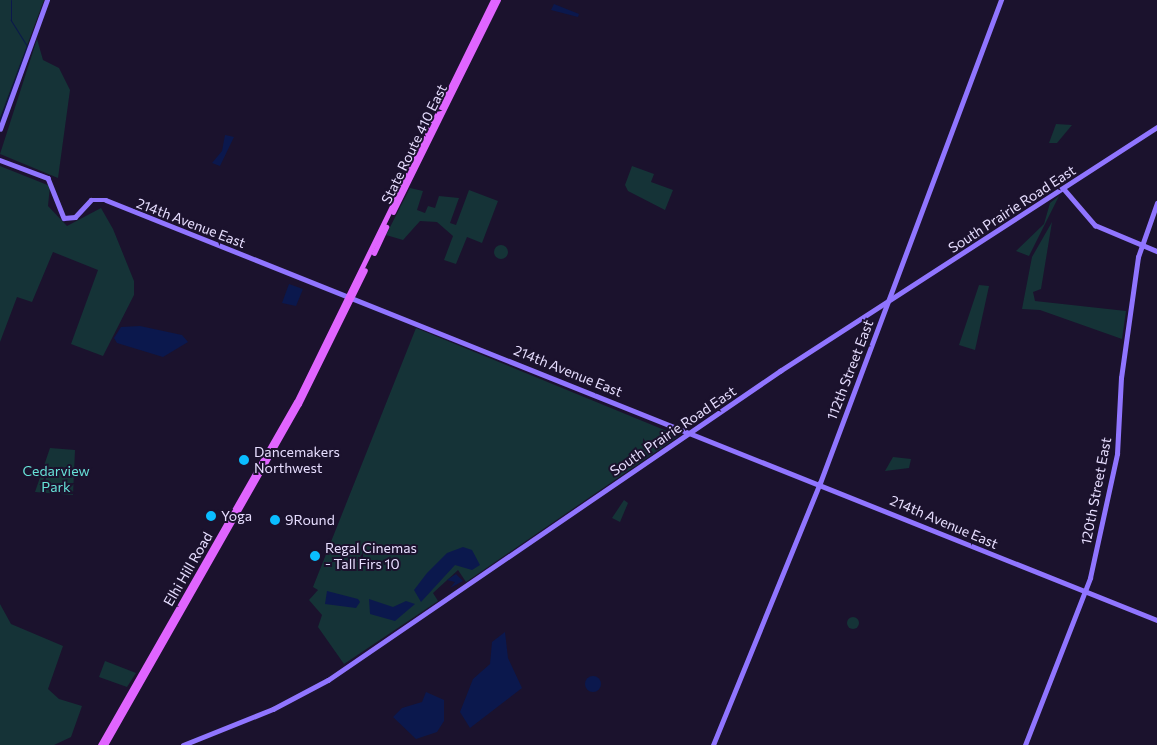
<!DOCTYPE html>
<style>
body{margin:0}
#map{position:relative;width:1157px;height:745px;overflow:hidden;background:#1b122d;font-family:Commissioner,sans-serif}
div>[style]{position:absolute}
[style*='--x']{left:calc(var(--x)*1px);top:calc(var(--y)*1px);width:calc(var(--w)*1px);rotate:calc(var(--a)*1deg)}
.green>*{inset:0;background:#153337}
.round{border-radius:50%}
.water>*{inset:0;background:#0b184d}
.stream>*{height:1px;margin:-0.5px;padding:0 0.5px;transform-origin:0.5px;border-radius:0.5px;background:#0b184d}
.secondary>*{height:4.5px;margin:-2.25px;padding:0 2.25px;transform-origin:2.25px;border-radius:2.25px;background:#9075ff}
.primary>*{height:5px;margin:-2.5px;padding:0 2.5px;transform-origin:2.5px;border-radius:2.5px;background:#e065ff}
.dots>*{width:14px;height:14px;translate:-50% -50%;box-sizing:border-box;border:2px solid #1b122d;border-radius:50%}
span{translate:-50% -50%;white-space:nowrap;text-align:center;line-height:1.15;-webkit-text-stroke:4px #1b122d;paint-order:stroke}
.street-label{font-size:14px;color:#e7deff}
.poi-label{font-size:14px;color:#e7deff}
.left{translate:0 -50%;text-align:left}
.park-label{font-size:14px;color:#67e2d8}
</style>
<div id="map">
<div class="green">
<div style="clip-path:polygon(0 0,44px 0,0 118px)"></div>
<div style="clip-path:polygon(37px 39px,43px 60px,59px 68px,70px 90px,58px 178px,0 154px)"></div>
<div style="clip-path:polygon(1056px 124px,1072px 125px,1057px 143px,1049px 143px)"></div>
<div style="clip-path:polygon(0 166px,50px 186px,48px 206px,67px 226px,101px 208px,113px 229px,134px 281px,134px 295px,103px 356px,71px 344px,98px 270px,53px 252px,32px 302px,17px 297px,0 342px)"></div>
<div style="clip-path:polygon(632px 166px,654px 174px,651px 182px,673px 190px,665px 210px,628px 191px,625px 185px)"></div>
<div style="clip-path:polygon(410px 188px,423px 191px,417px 210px,425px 213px,428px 206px,435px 208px,439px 196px,459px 198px,450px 223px,456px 225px,469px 190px,498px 201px,482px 243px,467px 237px,456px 264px,444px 260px,453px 236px,437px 222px,420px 221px,403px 240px,386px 235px)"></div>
<div style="clip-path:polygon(1059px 196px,1029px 256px,1016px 251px,1044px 224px,1050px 203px)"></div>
<div style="clip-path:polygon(1052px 222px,1041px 289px,1033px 292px,1035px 301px,1126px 311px,1122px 339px,1040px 310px,1022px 309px,1032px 257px)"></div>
<div class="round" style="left:494px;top:245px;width:14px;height:14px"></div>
<div style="clip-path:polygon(979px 285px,989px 286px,975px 350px,959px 345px)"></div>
<div style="clip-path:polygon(416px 328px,679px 436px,466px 582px,458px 570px,433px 593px,438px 601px,344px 664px,318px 627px,322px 615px,309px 600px,318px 590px,313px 587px)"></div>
<div style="clip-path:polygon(50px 448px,75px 450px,73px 495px,35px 492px)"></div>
<div style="clip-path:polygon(893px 457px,911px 459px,909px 468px,885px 471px)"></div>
<div style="clip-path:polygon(624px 500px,628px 503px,620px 522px,612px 518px)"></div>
<div style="clip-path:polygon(0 604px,11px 624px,63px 646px,48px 689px,59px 699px,82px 706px,71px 737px,54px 745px,0 745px)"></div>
<div class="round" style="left:847px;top:617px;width:12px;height:12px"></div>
<div style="clip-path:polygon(105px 661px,136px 673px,127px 687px,99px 677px)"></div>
</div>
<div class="water">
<div style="clip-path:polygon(554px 4px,579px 14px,578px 17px,551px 10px)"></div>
<div style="clip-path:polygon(225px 135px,234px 137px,220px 166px,212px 163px,222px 151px)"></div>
<div style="clip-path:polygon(289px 284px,303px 289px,296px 306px,282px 303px)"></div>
<div style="clip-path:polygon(140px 326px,182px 335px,188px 342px,163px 357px,117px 343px,114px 338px,121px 327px)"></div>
<div style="clip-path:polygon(463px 547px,472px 550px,480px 565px,472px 570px,455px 565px,421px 602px,414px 590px,427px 573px,447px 553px)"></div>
<div style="clip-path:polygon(456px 574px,463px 581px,450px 588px,455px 582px,447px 580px)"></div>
<div style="clip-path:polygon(327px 591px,358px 599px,360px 602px,356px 608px,325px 604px)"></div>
<div style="clip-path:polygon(369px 599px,393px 607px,406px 601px,415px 604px,395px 621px,370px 614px)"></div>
<div style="clip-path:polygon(505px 632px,508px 658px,522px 688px,470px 728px,460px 712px,473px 679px,490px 664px,492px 642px)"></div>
<div class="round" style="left:585px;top:676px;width:16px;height:16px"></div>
<div style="clip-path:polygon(426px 692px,444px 700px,444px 721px,437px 732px,416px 739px,393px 717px,402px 708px,422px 702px)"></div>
</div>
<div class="stream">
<div style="--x:0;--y:120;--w:79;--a:-70"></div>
<div style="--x:27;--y:46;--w:31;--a:-122"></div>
<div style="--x:11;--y:20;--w:20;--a:-90"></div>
</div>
<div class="secondary">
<div style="--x:0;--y:129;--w:137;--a:-70"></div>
<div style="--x:0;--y:160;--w:51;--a:20.6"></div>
<div style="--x:48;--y:178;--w:43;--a:68.2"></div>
<div style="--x:64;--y:218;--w:11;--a:-5"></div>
<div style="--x:75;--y:217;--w:23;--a:-47"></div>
<div style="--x:91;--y:200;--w:15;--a:0"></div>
<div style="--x:106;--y:200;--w:1132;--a:21.78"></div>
<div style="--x:1064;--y:189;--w:48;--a:49.3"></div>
<div style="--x:1095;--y:225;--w:67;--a:22.8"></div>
<div style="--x:183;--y:745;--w:97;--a:-21.8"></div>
<div style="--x:273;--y:709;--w:62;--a:-27.8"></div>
<div style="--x:328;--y:680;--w:548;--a:-34.36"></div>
<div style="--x:780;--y:371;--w:449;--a:-32.9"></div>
<div style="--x:713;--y:745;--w:283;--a:-67.8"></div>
<div style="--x:820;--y:483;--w:516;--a:-69.46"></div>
<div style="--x:1025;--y:745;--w:179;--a:-68.7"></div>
<div style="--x:1090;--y:578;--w:127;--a:-77.7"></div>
<div style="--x:1117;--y:454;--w:76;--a:-87"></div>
<div style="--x:1121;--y:378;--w:122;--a:-82"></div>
<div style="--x:1138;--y:257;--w:57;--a:-70.6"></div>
</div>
<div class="primary">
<div style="--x:393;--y:212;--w:237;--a:-63.7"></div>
<div style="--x:374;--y:253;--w:29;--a:-65"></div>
<div style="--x:100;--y:745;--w:395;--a:-60.3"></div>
<div style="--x:296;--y:402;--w:448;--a:-63.9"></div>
<div style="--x:105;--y:745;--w:392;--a:-60.4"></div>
<div style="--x:299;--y:404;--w:149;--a:-63.8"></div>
</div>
<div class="dots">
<div style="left:244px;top:460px;background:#0abdff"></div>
<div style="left:211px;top:516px;background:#0abdff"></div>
<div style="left:275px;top:520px;background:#0abdff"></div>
<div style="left:315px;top:556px;background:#0abdff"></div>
</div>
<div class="street-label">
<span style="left:414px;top:144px;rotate:-64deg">State Route 410 East</span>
<span style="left:1012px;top:209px;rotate:-33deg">South Prairie Road East</span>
<span style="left:191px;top:223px;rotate:21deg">214th Avenue East</span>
<span style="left:850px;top:370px;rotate:-69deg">112th Street East</span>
<span style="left:568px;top:371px;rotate:22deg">214th Avenue East</span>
<span style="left:673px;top:431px;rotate:-34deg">South Prairie Road East</span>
<span style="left:1096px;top:491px;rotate:-79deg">120th Street East</span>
<span style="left:944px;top:522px;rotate:23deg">214th Avenue East</span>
<span style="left:188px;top:569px;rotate:-60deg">Elhi Hill Road</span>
</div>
<div class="poi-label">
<span class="left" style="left:254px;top:460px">Dancemakers<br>Northwest</span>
<span class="left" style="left:221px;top:516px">Yoga</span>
<span class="left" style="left:285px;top:520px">9Round</span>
<span class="left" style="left:325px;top:556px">Regal Cinemas<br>- Tall Firs 10</span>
</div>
<div class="park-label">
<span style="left:56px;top:479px">Cedarview<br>Park</span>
</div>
</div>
